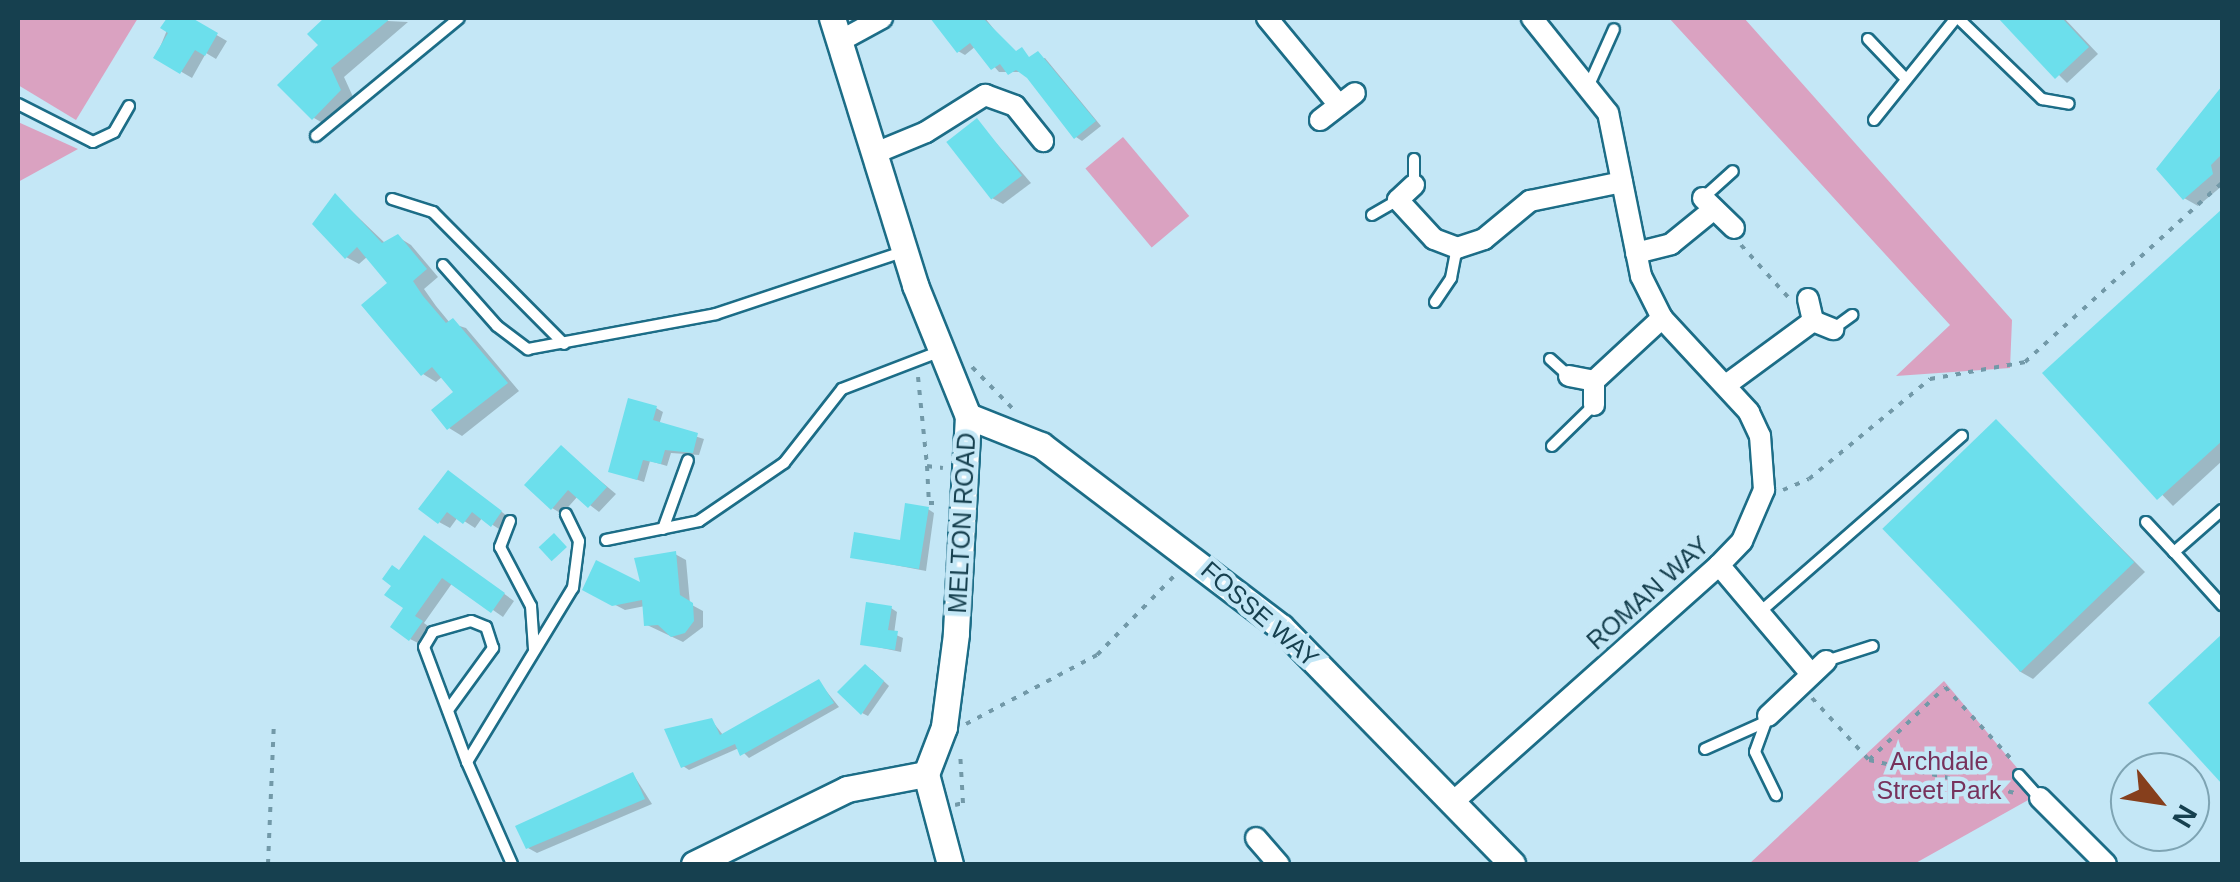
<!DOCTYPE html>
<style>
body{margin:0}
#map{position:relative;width:2240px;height:882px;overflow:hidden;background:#c4e7f6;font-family:Arial,sans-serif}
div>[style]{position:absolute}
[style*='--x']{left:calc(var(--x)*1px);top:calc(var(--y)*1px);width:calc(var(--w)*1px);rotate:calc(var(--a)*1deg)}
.green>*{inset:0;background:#daa2c1;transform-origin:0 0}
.shadow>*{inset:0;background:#0003}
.building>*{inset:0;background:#6cdfec;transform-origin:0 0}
.path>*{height:4px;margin-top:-2px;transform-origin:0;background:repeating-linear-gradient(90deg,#7299a8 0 5px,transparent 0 13px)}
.roads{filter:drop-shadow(2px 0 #1c6d87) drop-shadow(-2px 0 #1c6d87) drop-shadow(0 2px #1c6d87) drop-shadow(0 -2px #1c6d87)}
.service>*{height:10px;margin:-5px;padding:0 5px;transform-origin:5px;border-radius:5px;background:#fff}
.minor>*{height:20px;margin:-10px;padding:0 10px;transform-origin:10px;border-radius:10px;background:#fff}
.tertiary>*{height:25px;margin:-12.5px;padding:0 12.5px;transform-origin:12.5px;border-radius:12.5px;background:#fff}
span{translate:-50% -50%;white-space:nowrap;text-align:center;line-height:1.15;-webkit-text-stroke:9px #c4e7f6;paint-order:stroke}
.street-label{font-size:25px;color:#16404f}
.park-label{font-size:25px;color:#77325c}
.frame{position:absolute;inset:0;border:20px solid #16404f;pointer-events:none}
.north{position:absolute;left:2110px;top:752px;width:100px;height:100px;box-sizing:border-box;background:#c4e7f6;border:2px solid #7ea4b3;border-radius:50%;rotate:120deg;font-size:28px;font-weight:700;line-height:40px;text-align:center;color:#16404f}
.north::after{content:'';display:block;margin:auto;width:35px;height:45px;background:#863f1c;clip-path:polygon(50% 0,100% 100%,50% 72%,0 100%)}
</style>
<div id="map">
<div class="green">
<div style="clip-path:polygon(18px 18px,138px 18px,76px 120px,18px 85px)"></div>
<div style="clip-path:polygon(1669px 18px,1744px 18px,2012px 320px,2010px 368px,1896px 376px,1950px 325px)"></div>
<div style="clip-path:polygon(18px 122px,78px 149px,18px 182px)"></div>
<div style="left:1123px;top:137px;width:103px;height:49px;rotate:50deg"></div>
<div style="clip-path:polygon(1944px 681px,2039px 794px,1914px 864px,1749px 864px)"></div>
</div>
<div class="shadow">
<div style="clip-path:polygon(172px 18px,187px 18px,227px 41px,216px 59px,206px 53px,192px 78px,156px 57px)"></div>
<div style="clip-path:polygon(327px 18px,408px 22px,344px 77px,354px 99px,328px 126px,314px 118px,322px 45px,311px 34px)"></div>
<div style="clip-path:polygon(932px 18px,985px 18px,1009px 48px,1029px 60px,1045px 58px,1101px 126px,1082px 141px,1076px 137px,1023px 72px,999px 72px,976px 46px,965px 55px,958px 51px)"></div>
<div style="clip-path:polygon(2002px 18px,2064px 18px,2098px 54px,2067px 83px)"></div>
<div style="clip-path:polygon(2218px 95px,2222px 186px,2198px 206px,2184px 198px,2188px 140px)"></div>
<div style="clip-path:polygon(977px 121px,1031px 183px,1003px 204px,992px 198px)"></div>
<div style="clip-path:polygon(336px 196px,386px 244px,398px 237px,411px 245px,438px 277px,424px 289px,436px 306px,450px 323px,466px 328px,519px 391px,462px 436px,449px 428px,457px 393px,443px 376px,436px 382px,423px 374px,365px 305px,391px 283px,368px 256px,359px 264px,346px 257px)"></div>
<div style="clip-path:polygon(2222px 212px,2222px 461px,2173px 506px,2045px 373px)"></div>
<div style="clip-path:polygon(656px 408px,663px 412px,659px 425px,704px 439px,699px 455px,671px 453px,667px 466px,650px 461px,644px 482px,611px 471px)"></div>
<div style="clip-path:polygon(1996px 422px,2145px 572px,2033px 679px,2019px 671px)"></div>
<div style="clip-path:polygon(561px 448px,616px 494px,599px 512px,578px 496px,562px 514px,552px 508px)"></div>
<div style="clip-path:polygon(459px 479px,511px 519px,502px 531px,482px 518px,475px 528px,458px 517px,450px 528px,439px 522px)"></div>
<div style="clip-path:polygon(928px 509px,934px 513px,926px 571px,853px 557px,902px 542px)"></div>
<div style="clip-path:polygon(435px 544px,514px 601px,503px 617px,453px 582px,424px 623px,432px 629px,420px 644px,410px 639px,401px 572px)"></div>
<div style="clip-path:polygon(675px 554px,686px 560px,690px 604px,703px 611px,703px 627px,683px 642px,647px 625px,645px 606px,625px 610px,585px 589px,644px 586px)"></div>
<div style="clip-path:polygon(891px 608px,897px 612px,894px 634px,903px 638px,901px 652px,863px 644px)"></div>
<div style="clip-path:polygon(2218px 642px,2222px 645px,2222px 780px,2152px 703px)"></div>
<div style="clip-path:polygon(872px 670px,889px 686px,868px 716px,862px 713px)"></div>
<div style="clip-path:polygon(819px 682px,839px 707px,749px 758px,739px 748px,689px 770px,683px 766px,712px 721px,723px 735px)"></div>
<div style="clip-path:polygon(633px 774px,652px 804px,537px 853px,528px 848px)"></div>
</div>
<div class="building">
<div style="clip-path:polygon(167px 18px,192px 18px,218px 33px,205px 56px,195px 50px,180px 74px,153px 58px,168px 33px,160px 28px)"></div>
<div style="clip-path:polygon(324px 18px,391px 18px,331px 68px,341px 90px,312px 120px,277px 85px,318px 45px,307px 34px)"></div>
<div style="clip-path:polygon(930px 18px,983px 18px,1016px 51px,1022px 47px,1029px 57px,1038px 51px,1096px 121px,1074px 139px,1027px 78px,1016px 70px,1008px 75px,1000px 64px,991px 70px,970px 43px,957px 53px)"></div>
<div style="clip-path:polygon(1998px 18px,2062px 18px,2089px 47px,2055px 79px)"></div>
<div style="clip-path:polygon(2222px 86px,2222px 154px,2211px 165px,2213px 174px,2183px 200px,2156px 169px)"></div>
<div style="left:977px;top:118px;width:73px;height:39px;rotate:52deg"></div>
<div style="clip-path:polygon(335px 193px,382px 243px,398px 234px,427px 269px,413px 281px,423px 296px,446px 323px,453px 318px,508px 383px,447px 430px,431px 410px,453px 392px,432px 367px,421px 376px,361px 305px,387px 283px,357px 247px,345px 259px,312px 224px)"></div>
<div style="clip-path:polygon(2222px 209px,2222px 441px,2157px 500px,2042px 373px)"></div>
<div style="clip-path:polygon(628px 398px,657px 406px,653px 420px,698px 433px,693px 453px,665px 450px,661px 464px,643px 460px,637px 480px,608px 472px)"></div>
<div style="left:1996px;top:419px;width:199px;height:158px;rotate:46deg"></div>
<div style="clip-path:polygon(561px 445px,607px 487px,588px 508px,568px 490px,551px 510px,524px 485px)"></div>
<div style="clip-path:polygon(448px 470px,502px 511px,491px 527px,472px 512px,463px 524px,447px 512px,438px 524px,418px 509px)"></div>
<div style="clip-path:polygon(905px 503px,929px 507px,919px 569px,850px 558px,854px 532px,900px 540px)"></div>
<div style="left:554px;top:533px;width:19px;height:21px;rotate:47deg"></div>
<div style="clip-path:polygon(424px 535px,505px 593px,491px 613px,442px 578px,415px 616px,423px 621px,409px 641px,390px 627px,403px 608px,384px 595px,391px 586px,382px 579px,392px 565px,399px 570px)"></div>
<div style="clip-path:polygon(676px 551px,680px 595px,693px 603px,694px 621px,685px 633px,671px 637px,658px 625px,644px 626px,642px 600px,612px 606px,582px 590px,596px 560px,640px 582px,634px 558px)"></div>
<div style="clip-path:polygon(866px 602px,892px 606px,888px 630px,898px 631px,895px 650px,860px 645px)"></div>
<div style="clip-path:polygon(2222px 634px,2222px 784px,2148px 703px)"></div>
<div style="clip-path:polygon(865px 664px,884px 681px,861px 715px,837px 692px)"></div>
<div style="clip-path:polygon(819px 679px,834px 703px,740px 756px,735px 744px,681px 768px,664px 729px,712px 718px,720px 735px)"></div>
<div style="clip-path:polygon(633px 772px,645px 799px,526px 849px,515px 826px)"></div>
</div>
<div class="path">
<div style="--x:1741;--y:245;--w:70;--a:47.9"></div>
<div style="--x:972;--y:367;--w:60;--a:45.7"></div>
<div style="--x:918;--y:377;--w:89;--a:84.2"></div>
<div style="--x:927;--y:466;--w:16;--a:7"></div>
<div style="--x:927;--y:466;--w:37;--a:87"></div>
<div style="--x:929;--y:503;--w:13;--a:0"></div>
<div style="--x:1783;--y:490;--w:28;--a:-23"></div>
<div style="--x:1809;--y:479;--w:157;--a:-39.6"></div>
<div style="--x:1930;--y:379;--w:97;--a:-10.1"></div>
<div style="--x:2025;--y:362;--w:266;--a:-42.3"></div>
<div style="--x:1812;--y:698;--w:84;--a:47.4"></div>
<div style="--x:1869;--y:760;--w:105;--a:-43.8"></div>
<div style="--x:1945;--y:687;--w:100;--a:47.4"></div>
<div style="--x:966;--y:724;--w:148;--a:-27.8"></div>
<div style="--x:1097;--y:655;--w:113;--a:-45.7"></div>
<div style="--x:1869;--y:760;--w:151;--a:12.7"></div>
<div style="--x:955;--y:805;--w:8;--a:-14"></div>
<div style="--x:963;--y:803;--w:52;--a:-93.3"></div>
<div style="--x:268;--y:864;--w:143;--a:-87.6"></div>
</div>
<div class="roads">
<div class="service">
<div style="--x:1958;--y:18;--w:117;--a:44"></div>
<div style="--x:2042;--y:99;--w:27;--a:10"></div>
<div style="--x:1868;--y:39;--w:55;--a:46.5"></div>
<div style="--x:1589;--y:85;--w:61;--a:-65.9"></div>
<div style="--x:18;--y:104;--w:84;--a:26.9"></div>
<div style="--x:93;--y:142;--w:23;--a:-25"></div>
<div style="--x:114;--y:132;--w:30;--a:-60"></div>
<div style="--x:1874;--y:120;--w:131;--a:-51.2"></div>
<div style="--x:316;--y:136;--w:185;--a:-39.5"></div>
<div style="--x:1414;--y:185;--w:26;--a:-90"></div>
<div style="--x:1703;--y:198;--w:40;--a:-42"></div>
<div style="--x:392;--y:199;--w:43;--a:17.6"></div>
<div style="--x:433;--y:212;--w:186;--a:45.2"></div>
<div style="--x:1372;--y:215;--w:30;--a:-30"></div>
<div style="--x:443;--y:265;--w:81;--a:48.5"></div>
<div style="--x:497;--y:326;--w:39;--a:37"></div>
<div style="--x:528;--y:349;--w:191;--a:-10.5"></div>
<div style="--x:716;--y:314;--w:196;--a:-18.4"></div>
<div style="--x:1435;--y:302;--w:29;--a:-56"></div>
<div style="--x:1451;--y:278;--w:31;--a:-79"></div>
<div style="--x:1833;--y:329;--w:24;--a:-36"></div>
<div style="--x:1550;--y:359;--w:25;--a:42"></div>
<div style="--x:1552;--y:446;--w:59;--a:-44.3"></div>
<div style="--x:2222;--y:510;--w:64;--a:138.8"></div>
<div style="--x:2174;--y:552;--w:72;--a:47.8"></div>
<div style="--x:510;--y:521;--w:28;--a:111"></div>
<div style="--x:500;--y:547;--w:67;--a:62.3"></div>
<div style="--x:531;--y:606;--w:43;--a:86"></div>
<div style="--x:2146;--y:522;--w:41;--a:47"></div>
<div style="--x:663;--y:529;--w:73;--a:-70.1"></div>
<div style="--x:606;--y:540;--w:95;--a:-11.5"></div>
<div style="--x:699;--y:521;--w:103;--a:-34.3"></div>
<div style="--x:784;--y:463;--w:94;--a:-51.9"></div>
<div style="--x:842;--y:389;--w:106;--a:-21"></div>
<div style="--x:1760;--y:612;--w:268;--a:-41.1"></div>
<div style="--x:1826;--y:661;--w:49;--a:-17.7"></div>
<div style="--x:448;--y:710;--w:77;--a:-54"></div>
<div style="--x:493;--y:648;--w:22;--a:-108"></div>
<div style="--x:486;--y:627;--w:16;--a:-158"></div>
<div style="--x:471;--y:621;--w:40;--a:164"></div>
<div style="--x:433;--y:632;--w:17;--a:121"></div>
<div style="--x:424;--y:647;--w:123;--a:69.5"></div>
<div style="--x:1768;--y:716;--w:38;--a:110"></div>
<div style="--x:1755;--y:752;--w:48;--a:64"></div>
<div style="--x:1705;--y:749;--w:61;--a:-24.1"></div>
<div style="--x:2019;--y:775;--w:31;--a:48"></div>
<div style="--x:512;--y:864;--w:111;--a:-113.8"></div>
<div style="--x:467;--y:762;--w:204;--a:-58.7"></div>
<div style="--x:573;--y:588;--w:47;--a:-82.7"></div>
<div style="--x:579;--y:541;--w:30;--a:-116"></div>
</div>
<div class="minor">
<div style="--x:1267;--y:18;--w:113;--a:50.4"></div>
<div style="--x:840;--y:41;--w:48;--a:-28.7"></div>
<div style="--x:1320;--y:120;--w:44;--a:-37.6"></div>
<div style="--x:873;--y:154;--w:57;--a:-22.5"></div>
<div style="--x:926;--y:132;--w:70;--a:-32.1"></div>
<div style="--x:985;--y:95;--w:32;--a:20"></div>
<div style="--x:1015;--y:106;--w:45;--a:51.3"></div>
<div style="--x:1414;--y:185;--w:22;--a:137"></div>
<div style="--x:1398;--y:200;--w:53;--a:47.3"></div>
<div style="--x:1434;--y:239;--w:25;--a:21"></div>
<div style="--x:1457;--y:248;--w:28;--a:-18"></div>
<div style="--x:1484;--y:239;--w:60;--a:-39.6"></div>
<div style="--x:1530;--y:201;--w:94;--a:-11.7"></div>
<div style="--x:1703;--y:198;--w:43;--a:44.1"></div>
<div style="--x:1636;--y:253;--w:36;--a:-14"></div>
<div style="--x:1671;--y:244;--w:55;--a:-39.1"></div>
<div style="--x:1808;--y:299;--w:23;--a:77"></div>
<div style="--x:1813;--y:321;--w:22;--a:22"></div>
<div style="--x:1569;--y:376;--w:25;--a:11"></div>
<div style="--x:1594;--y:381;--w:24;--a:90"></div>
<div style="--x:1594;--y:381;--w:93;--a:-42.8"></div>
<div style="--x:1726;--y:385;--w:108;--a:-36.3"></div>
<div style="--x:1719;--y:565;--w:143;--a:49.8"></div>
<div style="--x:1768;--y:716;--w:80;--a:-43.5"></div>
<div style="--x:2040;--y:798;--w:93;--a:45"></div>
<div style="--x:1453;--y:802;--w:356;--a:-41.7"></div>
<div style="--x:1719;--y:565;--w:33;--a:-46"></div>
<div style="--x:1742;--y:541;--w:56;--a:-66.7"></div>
<div style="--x:1764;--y:490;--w:54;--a:-94.2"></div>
<div style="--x:1760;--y:436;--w:26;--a:-115"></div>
<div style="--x:1749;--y:412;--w:128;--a:-132.8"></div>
<div style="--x:1662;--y:318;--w:47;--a:-116.6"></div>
<div style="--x:1641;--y:276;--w:166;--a:-101.4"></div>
<div style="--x:1608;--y:113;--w:122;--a:-128.7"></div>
<div style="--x:1256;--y:838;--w:35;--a:49"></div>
</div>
<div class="tertiary">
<div style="--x:832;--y:18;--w:280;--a:72.7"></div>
<div style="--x:915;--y:285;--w:141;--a:68"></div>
<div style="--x:968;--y:416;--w:218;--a:93.2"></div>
<div style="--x:956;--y:634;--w:94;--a:97.4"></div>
<div style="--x:944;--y:727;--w:50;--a:111"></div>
<div style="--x:926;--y:774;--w:93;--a:75.1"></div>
<div style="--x:968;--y:416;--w:79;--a:21.7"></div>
<div style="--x:1041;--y:445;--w:301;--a:37.2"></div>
<div style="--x:1281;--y:627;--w:331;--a:45.7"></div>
<div style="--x:694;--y:864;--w:170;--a:-26.1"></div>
<div style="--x:847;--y:789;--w:80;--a:-10.8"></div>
</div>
</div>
<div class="street-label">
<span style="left:962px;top:523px;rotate:-87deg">MELTON ROAD</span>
<span style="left:1648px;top:593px;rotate:-42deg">ROMAN WAY</span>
<span style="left:1260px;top:614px;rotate:41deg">FOSSE WAY</span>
</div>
<div class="park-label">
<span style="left:1939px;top:776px">Archdale<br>Street Park</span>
</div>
<div class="frame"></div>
<div class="north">N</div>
</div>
